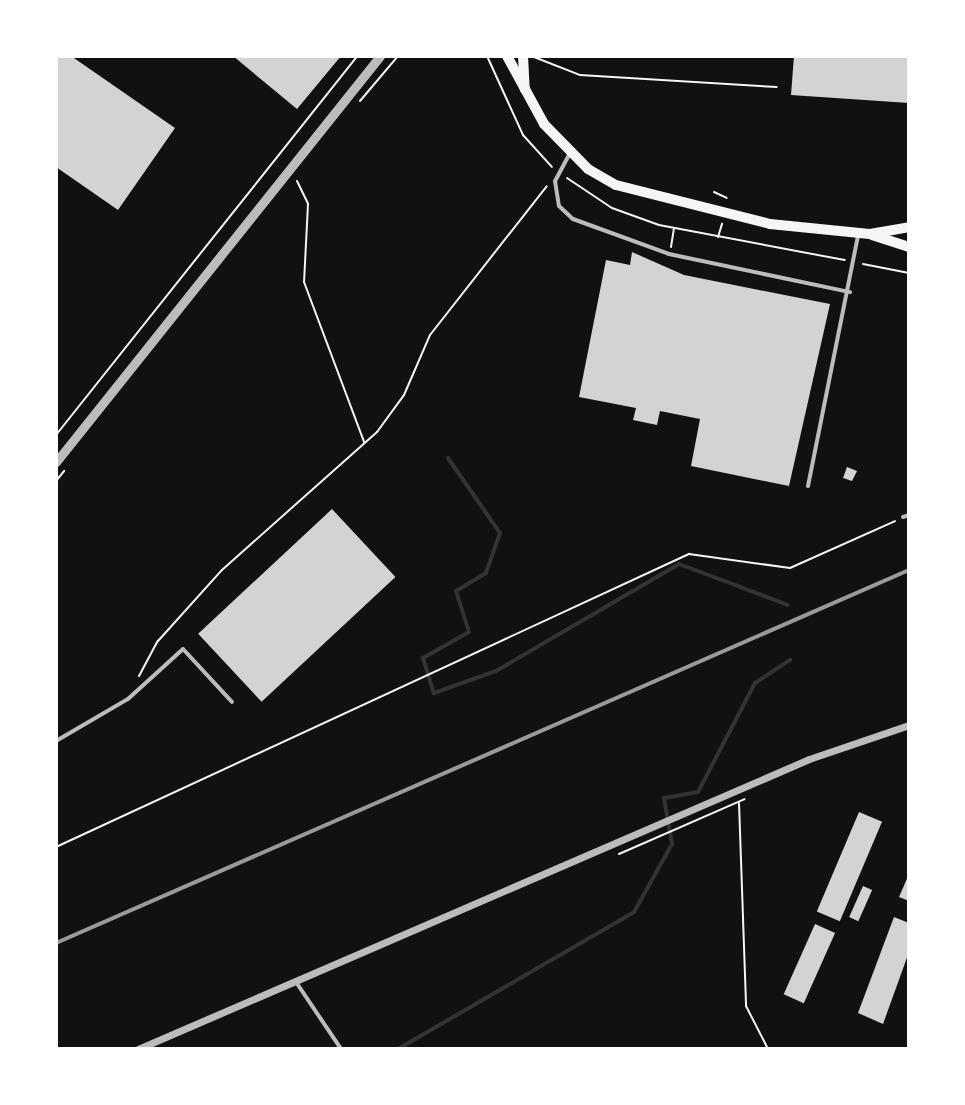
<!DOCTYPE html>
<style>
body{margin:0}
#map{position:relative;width:965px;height:1105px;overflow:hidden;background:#111;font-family:"Open Sans",sans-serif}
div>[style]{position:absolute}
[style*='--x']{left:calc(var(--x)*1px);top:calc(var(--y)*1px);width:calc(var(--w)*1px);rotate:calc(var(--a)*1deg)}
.stream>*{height:4px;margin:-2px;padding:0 2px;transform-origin:2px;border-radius:2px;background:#333}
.building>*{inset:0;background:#d3d3d3;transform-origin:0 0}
.path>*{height:2px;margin:-1px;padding:0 1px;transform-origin:1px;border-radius:1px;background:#f5f5f5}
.service>*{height:4px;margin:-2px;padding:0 2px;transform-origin:2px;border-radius:2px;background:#bcbcbc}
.minor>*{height:7px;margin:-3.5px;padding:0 3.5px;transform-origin:3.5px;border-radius:3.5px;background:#bcbcbc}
.tertiary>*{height:9px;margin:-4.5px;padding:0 4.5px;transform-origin:4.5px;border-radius:4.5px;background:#bcbcbc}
.secondary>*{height:10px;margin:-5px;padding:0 5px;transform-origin:5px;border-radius:5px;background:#f5f5f5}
.rail>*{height:4px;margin:-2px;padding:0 2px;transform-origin:2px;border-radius:2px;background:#9a9a9a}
span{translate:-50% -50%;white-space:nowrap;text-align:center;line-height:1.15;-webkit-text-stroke:6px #fff;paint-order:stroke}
.frame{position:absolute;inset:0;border:58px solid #fff;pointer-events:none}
</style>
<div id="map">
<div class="stream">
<div style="--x:448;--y:458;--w:91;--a:55.3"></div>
<div style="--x:500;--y:533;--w:42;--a:109.3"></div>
<div style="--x:486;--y:573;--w:35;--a:149"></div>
<div style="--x:456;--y:591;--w:43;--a:72.4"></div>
<div style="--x:469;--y:632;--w:53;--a:150.5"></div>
<div style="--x:423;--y:658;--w:37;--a:73"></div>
<div style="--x:434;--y:693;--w:66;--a:-19.5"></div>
<div style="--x:496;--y:671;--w:212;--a:-30.3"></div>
<div style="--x:679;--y:564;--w:116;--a:20.6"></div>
<div style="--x:398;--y:1049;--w:273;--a:-30.1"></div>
<div style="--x:634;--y:912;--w:78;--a:-60.8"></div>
<div style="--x:672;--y:844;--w:47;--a:-99.9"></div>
<div style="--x:664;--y:798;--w:35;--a:-10"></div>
<div style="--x:698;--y:792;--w:123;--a:-62.4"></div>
<div style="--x:755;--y:683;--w:42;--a:-33.3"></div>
</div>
<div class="building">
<div style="clip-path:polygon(56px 56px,71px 56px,175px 128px,118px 210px,56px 167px)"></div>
<div style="clip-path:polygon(233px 56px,341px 56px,297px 109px)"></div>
<div style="clip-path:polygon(794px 56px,909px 56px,909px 103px,791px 95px)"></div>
<div style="clip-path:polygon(632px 252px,684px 275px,830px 304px,789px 486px,691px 466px,700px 419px,660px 411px,657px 425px,633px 420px,636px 408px,579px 397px,606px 260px,630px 265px)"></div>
<div style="clip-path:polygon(847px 467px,857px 471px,852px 481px,843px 478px)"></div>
<div style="left:332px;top:509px;width:93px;height:183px;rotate:47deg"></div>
<div style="left:859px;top:812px;width:25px;height:108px;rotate:23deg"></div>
<div style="clip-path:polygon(909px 874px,909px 901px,899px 897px)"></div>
<div style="left:863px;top:886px;width:10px;height:34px;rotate:24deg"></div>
<div style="clip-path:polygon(894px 917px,909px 923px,909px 952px,883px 1024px,858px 1013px)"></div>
<div style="left:815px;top:924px;width:22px;height:77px;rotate:24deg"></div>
</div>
<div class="path">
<div style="--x:487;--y:56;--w:87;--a:65.5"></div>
<div style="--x:523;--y:135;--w:43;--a:47.8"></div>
<div style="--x:534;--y:57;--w:49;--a:21.4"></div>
<div style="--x:580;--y:75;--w:197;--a:3.5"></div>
<div style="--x:360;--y:101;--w:59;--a:-49.8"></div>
<div style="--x:567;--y:178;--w:54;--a:33.7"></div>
<div style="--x:612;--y:208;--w:50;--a:19.9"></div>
<div style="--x:659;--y:225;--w:189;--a:10.7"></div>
<div style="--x:297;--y:181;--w:25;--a:64"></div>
<div style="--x:308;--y:204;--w:78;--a:92.9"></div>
<div style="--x:304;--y:282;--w:171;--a:69.4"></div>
<div style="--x:714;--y:192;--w:14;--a:25"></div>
<div style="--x:718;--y:237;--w:14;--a:-73"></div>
<div style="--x:671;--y:247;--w:18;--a:-81"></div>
<div style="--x:863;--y:264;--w:47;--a:11.1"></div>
<div style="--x:56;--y:435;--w:484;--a:-51.5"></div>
<div style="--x:56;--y:481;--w:13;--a:-51"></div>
<div style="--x:139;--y:676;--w:40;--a:-62"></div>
<div style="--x:158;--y:641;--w:96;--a:-48"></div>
<div style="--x:222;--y:570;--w:208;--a:-41.7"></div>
<div style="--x:377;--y:432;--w:46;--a:-53.9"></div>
<div style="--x:404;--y:395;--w:65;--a:-66.6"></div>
<div style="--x:430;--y:335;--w:189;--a:-51.9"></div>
<div style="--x:739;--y:803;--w:203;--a:88"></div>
<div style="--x:746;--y:1006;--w:48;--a:62.9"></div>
<div style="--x:56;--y:847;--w:698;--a:-24.84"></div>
<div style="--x:689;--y:554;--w:102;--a:7.9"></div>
<div style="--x:790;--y:568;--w:115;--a:-24.1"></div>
<div style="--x:619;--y:854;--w:137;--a:-23.6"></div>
</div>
<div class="service">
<div style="--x:570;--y:153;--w:32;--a:118"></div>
<div style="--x:555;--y:181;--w:25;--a:81"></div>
<div style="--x:559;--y:206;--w:19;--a:43"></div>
<div style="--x:573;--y:219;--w:102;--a:20"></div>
<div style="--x:669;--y:254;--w:185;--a:11.9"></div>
<div style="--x:808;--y:486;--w:255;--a:-78.7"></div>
<div style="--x:903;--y:517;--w:6;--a:-18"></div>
<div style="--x:56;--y:741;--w:83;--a:-30.3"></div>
<div style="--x:128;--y:699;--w:74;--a:-42.3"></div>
<div style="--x:183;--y:649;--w:72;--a:47.2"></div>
<div style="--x:296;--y:982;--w:81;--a:56.1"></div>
<div style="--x:56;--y:1019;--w:18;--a:90"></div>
</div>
<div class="minor">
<div style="--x:138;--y:1049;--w:731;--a:-23.37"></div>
<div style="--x:809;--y:759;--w:106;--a:-18.8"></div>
</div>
<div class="tertiary">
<div style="--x:56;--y:462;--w:519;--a:-51.41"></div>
</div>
<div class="secondary">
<div style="--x:507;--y:56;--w:77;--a:61.4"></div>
<div style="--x:544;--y:124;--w:63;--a:45.6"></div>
<div style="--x:588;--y:169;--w:32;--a:30"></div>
<div style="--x:616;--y:185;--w:159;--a:14.2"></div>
<div style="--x:770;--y:224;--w:100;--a:5.7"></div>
<div style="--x:870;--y:234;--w:40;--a:-10"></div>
<div style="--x:523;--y:56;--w:33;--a:87"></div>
<div style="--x:872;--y:235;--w:39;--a:18"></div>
</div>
<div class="rail">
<div style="--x:56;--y:943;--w:931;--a:-23.62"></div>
</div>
<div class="frame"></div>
</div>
